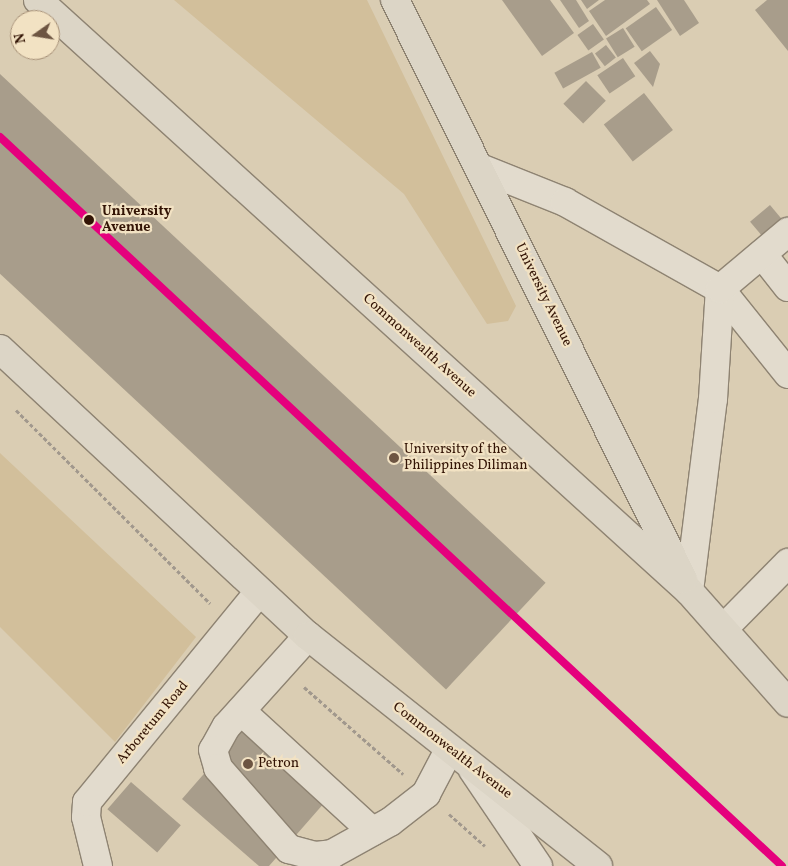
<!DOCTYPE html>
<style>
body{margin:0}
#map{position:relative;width:788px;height:866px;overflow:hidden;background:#dacdb3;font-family:Vollkorn,serif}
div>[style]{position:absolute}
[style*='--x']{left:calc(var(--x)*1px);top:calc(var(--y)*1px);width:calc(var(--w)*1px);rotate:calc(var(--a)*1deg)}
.green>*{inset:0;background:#d2bf9b}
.building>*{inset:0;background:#a89d8b;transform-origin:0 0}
.path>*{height:3px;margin-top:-1.5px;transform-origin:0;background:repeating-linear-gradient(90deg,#a1988d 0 4px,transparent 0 6.5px)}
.roads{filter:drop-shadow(1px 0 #8e8372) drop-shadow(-1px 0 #8e8372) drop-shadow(0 1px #8e8372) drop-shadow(0 -1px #8e8372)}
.minor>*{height:28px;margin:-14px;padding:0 14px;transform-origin:14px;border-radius:14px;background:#e2dbcd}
.major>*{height:28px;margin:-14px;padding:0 14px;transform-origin:14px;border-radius:14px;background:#dcd5c6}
.metro-1>*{height:8px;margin:-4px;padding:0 4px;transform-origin:4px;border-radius:4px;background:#e5007d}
.dots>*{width:14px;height:14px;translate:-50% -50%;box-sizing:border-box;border:2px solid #f2e2c3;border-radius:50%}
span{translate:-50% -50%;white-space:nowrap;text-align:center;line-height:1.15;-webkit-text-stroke:4.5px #f2e2c3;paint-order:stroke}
.stop-label{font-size:14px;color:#331405;font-weight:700}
.left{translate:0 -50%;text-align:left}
.street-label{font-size:14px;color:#331405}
.poi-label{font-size:14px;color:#331405}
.north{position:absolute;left:10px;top:10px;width:50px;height:50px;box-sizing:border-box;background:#f2e2c3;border:1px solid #a69077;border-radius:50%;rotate:257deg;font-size:14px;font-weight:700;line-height:20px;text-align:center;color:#331405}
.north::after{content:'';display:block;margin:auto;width:18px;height:22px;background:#6d5542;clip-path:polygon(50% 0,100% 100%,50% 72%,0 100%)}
</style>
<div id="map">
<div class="green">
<div style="clip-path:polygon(174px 0,367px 0,516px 306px,508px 321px,487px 324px,404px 194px)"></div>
<div style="clip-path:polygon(0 453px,196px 637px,115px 742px,0 627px)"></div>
</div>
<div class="building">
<div style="clip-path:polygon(502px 0,550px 0,574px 33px,542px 56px)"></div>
<div style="clip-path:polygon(560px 0,576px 0,589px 21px,579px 28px)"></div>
<div style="clip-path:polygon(581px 0,599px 0,587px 9px)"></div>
<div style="clip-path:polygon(605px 0,647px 0,650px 4px,606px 36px,589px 11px)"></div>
<div style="clip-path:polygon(657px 0,684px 0,699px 23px,680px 36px)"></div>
<div style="clip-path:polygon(767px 0,788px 0,788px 51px,755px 10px)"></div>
<div style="left:656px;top:7px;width:28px;height:37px;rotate:55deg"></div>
<div style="left:593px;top:24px;width:19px;height:19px;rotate:55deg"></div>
<div style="left:623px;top:28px;width:22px;height:20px;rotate:58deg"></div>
<div style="left:606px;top:45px;width:16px;height:14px;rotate:52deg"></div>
<div style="clip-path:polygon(650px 51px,660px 64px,653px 87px,634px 63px)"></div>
<div style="left:592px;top:52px;width:18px;height:43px;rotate:61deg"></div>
<div style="left:623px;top:58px;width:22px;height:31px;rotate:56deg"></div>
<div style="left:0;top:74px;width:746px;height:146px;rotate:43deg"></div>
<div style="left:586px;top:81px;width:28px;height:32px;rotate:45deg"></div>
<div style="left:644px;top:93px;width:47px;height:51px;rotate:52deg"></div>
<div style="left:770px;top:205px;width:25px;height:26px;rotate:50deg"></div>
<div style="clip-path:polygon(243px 729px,325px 802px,269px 866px,259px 866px,182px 799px)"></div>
<div style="left:131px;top:782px;width:66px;height:36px;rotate:41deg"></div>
</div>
<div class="path">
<div style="--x:16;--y:410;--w:274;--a:44.9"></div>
<div style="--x:304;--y:687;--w:132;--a:41.3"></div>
<div style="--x:449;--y:814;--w:48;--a:41.6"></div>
</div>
<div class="roads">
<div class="minor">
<div style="--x:480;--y:168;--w:92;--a:21.8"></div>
<div style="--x:565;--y:202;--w:178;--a:29.3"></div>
<div style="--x:720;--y:289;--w:109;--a:51.3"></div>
<div style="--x:762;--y:254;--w:42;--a:51.8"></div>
<div style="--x:689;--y:591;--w:193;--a:-82.9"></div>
<div style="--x:713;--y:399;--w:110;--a:-86.4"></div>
<div style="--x:720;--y:289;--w:89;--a:-40"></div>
<div style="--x:723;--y:629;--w:93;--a:-45.4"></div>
<div style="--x:308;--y:636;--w:122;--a:132"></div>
<div style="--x:226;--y:727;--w:26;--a:119"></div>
<div style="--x:213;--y:750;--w:19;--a:74"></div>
<div style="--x:218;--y:768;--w:108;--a:48.8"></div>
<div style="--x:289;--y:849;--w:28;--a:15"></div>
<div style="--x:316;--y:856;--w:16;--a:-7"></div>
<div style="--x:332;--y:854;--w:66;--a:-28.9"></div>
<div style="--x:390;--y:822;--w:46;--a:-37.9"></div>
<div style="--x:426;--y:794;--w:50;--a:-62.4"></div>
<div style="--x:241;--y:711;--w:178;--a:42.5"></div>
<div style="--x:473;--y:770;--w:116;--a:55.9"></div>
<div style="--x:98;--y:866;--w:50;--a:-103.8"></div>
<div style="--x:86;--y:817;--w:15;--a:-86"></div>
<div style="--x:87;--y:802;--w:271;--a:-50.7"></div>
</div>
<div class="major">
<div style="--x:38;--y:0;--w:879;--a:42.23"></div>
<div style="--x:689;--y:591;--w:149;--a:48.5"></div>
<div style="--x:395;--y:0;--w:647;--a:63.55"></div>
<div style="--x:0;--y:349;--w:421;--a:43"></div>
<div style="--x:308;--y:636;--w:370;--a:38.4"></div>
</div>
</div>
<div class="metro-1">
<div style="--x:0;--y:137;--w:1069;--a:42.99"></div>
</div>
<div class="dots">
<div style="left:89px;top:220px;background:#331405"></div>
<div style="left:394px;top:458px;background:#6d5542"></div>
<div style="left:248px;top:764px;background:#6d5542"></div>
</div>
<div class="stop-label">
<span class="left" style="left:102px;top:220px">University<br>Avenue</span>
</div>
<div class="street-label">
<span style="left:543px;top:295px;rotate:64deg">University Avenue</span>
<span style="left:419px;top:346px;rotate:42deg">Commonwealth Avenue</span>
<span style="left:153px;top:723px;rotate:-50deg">Arboretum Road</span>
<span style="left:452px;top:751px;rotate:38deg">Commonwealth Avenue</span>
</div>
<div class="poi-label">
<span class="left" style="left:404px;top:458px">University of the<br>Philippines Diliman</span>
<span class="left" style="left:258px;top:764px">Petron</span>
</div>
<div class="north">N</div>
</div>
